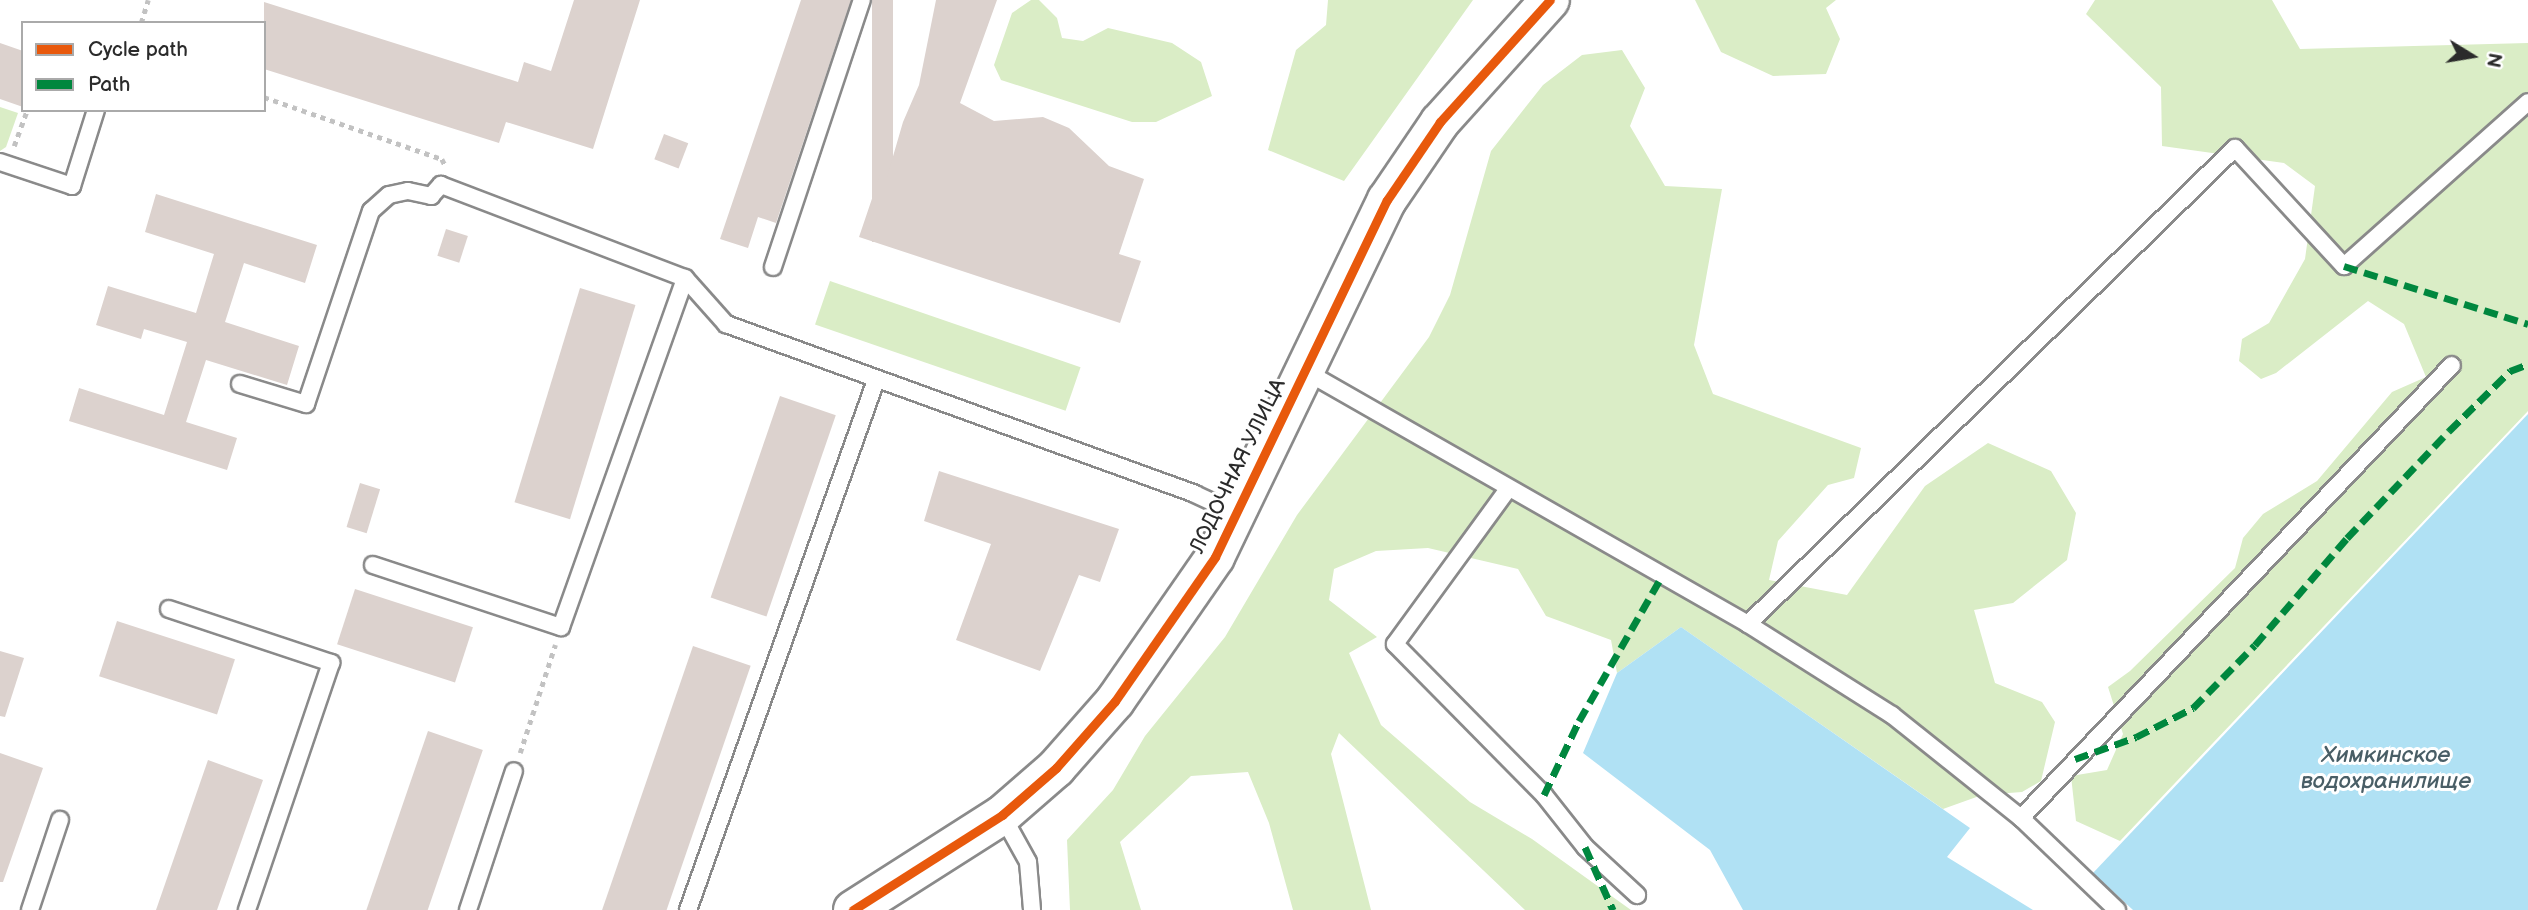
<!DOCTYPE html>
<meta charset="utf-8">
<style>
body{margin:0}
#map{position:relative;width:2528px;height:910px;overflow:hidden;background:#fff;font-family:"Balsamiq Sans",sans-serif}
div>[style]{position:absolute}
[style*='--x']{left:calc(var(--x)*1px);top:calc(var(--y)*1px);width:calc(var(--w)*1px);rotate:calc(var(--a)*1deg)}
.green>*{inset:0;background:#daedc6;transform-origin:0 0}
.water>*{inset:0;background:#b0e1f4}
.building>*{inset:0;background:#dcd2ce;transform-origin:0 0}
.path>*{height:4.5px;margin-top:-2.25px;transform-origin:0;background:repeating-linear-gradient(90deg,#c2c2c2 0 5px,transparent 0 10px)}
.roads{filter:drop-shadow(2px 0 #8a8a8a) drop-shadow(-2px 0 #8a8a8a) drop-shadow(0 2px #8a8a8a) drop-shadow(0 -2px #8a8a8a)}
.service>*{height:16px;margin:-8px;padding:0 8px;transform-origin:8px;border-radius:8px;background:#fff}
.tertiary>*{height:38px;margin:-19px;padding:0 19px;transform-origin:19px;border-radius:19px;background:#fff}
.quiet>*{height:7px;margin-top:-3.5px;transform-origin:0;background:repeating-linear-gradient(90deg,#00873e 0 14px,transparent 0 21px)}
.cycleway>*{height:9px;margin:-4.5px;padding:0 4.5px;transform-origin:4.5px;border-radius:4.5px;background:#e8590c}
span{translate:-50% -50%;white-space:nowrap;text-align:center;line-height:1.15;-webkit-text-stroke:6px #fff;paint-order:stroke}
.street-label{font-size:21px;color:#2b2b2b}
.water-label{font-size:23px;color:#495e66;font-style:italic}
.legend{position:absolute;left:21px;top:21px;width:245px;height:91px;box-sizing:border-box;background:#fff;border:2px solid #aaa;margin:0;padding:9px 12px;list-style:none;font-size:21px;color:#2b2b2b}
.legend li{display:flex;align-items:center;gap:14px;height:35px}
.legend b{width:35px;border:2px solid #aaa}
.north{position:absolute;left:2437px;top:21px;width:70px;height:70px;-webkit-text-stroke:5px #fff;paint-order:stroke;rotate:101deg;font-size:19px;font-weight:700;line-height:28px;text-align:center;color:#2b2b2b}
.north::after{content:'';display:block;margin:auto;width:24px;height:32px;background:#2b2b2b;clip-path:polygon(50% 0,100% 100%,50% 72%,0 100%)}
</style>
<div id="map">
<div class="green">
<div style="clip-path:polygon(1031px 0,1039px 0,1057px 18px,1062px 38px,1083px 41px,1108px 28px,1172px 43px,1201px 62px,1212px 96px,1156px 122px,1132px 122px,1001px 80px,994px 65px,1012px 13px)"></div>
<div style="clip-path:polygon(1328px 0,1473px 0,1344px 181px,1268px 150px,1296px 50px,1326px 25px)"></div>
<div style="clip-path:polygon(1695px 0,1836px 0,1826px 8px,1840px 39px,1826px 74px,1773px 76px,1721px 52px)"></div>
<div style="clip-path:polygon(2095px 0,2272px 0,2300px 49px,2528px 43px,2528px 411px,2120px 841px,2076px 821px,2071px 776px,2107px 770px,2123px 734px,2108px 687px,2130px 671px,2235px 568px,2243px 538px,2263px 514px,2317px 481px,2392px 392px,2426px 377px,2404px 324px,2368px 301px,2276px 373px,2261px 379px,2239px 361px,2242px 339px,2269px 323px,2305px 259px,2315px 186px,2284px 163px,2162px 146px,2161px 87px,2086px 14px)"></div>
<div style="clip-path:polygon(1622px 50px,1645px 88px,1630px 126px,1665px 186px,1722px 189px,1694px 345px,1713px 394px,1861px 448px,1854px 478px,1828px 485px,1778px 541px,1769px 580px,1847px 595px,1925px 486px,1988px 443px,2051px 471px,2076px 513px,2067px 560px,2013px 603px,1974px 610px,1995px 683px,2042px 702px,2055px 722px,2041px 781px,2022px 792px,1982px 795px,1943px 809px,1681px 627px,1617px 673px,1611px 640px,1546px 616px,1518px 569px,1428px 548px,1376px 551px,1334px 569px,1329px 600px,1377px 637px,1349px 653px,1381px 725px,1470px 802px,1532px 839px,1631px 910px,1525px 910px,1339px 733px,1331px 754px,1371px 910px,1293px 910px,1269px 823px,1248px 772px,1191px 776px,1120px 842px,1141px 910px,1070px 910px,1067px 840px,1113px 790px,1145px 736px,1225px 637px,1297px 515px,1429px 337px,1450px 295px,1491px 151px,1543px 85px,1582px 55px)"></div>
<div style="clip-path:polygon(0 107px,18px 113px,6px 147px,0 151px)"></div>
<div style="left:830px;top:281px;width:265px;height:46px;rotate:19deg"></div>
</div>
<div class="water">
<div style="clip-path:polygon(2528px 414px,2528px 910px,2133px 910px,2093px 873px)"></div>
<div style="clip-path:polygon(1681px 627px,1970px 828px,1947px 857px,2033px 910px,1743px 910px,1710px 850px,1583px 753px,1617px 673px)"></div>
</div>
<div class="building">
<div style="clip-path:polygon(574px 0,640px 0,593px 149px,506px 122px,499px 143px,264px 69px,264px 2px,518px 82px,524px 62px,551px 71px)"></div>
<div style="clip-path:polygon(801px 0,851px 0,776px 223px,758px 217px,748px 248px,720px 239px)"></div>
<div style="left:872px;top:0;width:21px;height:242px"></div>
<div style="clip-path:polygon(936px 0,997px 0,960px 103px,994px 121px,1043px 117px,1069px 128px,1109px 166px,1144px 179px,1119px 254px,1141px 261px,1120px 323px,859px 237px,880px 175px,887px 177px,903px 122px,919px 85px)"></div>
<div style="clip-path:polygon(0 43px,23px 51px,23px 107px,0 99px)"></div>
<div style="left:664px;top:134px;width:26px;height:27px;rotate:21deg"></div>
<div style="clip-path:polygon(156px 194px,317px 245px,305px 283px,244px 263px,225px 322px,299px 346px,287px 385px,206px 360px,186px 422px,237px 438px,227px 470px,69px 421px,79px 388px,164px 415px,187px 342px,144px 329px,141px 339px,96px 325px,108px 286px,196px 313px,214px 254px,145px 232px)"></div>
<div style="left:446px;top:229px;width:23px;height:28px;rotate:18deg"></div>
<div style="left:580px;top:288px;width:58px;height:224px;rotate:17deg"></div>
<div style="left:780px;top:396px;width:59px;height:213px;rotate:19deg"></div>
<div style="clip-path:polygon(939px 471px,1119px 529px,1100px 582px,1079px 575px,1040px 671px,956px 640px,991px 544px,924px 521px)"></div>
<div style="left:360px;top:483px;width:21px;height:46px;rotate:17deg"></div>
<div style="left:355px;top:589px;width:124px;height:58px;rotate:18deg"></div>
<div style="left:117px;top:621px;width:124px;height:58px;rotate:18deg"></div>
<div style="left:693px;top:646px;width:61px;height:281px;rotate:19deg"></div>
<div style="clip-path:polygon(0 651px,24px 658px,5px 717px,0 716px)"></div>
<div style="left:428px;top:731px;width:58px;height:190px;rotate:19deg"></div>
<div style="clip-path:polygon(0 753px,43px 768px,3px 882px,0 882px)"></div>
<div style="clip-path:polygon(208px 760px,263px 780px,217px 910px,156px 910px)"></div>
</div>
<div class="path">
<div style="--x:141;--y:23;--w:24;--a:-73"></div>
<div style="--x:264;--y:97;--w:188;--a:19.2"></div>
<div style="--x:442;--y:159;--w:7;--a:63"></div>
<div style="--x:14;--y:146;--w:38;--a:-70"></div>
<div style="--x:520;--y:753;--w:114;--a:-72"></div>
</div>
<div class="roads">
<div class="service">
<div style="--x:0;--y:162;--w:76;--a:18.4"></div>
<div style="--x:72;--y:186;--w:80;--a:-72.5"></div>
<div style="--x:773;--y:267;--w:281;--a:-71.6"></div>
<div style="--x:1305;--y:371;--w:510;--a:29.73"></div>
<div style="--x:1748;--y:624;--w:170;--a:32.3"></div>
<div style="--x:1892;--y:715;--w:165;--a:38.6"></div>
<div style="--x:2021;--y:818;--w:625;--a:-46.43"></div>
<div style="--x:240;--y:384;--w:69;--a:16.9"></div>
<div style="--x:306;--y:404;--w:204;--a:-71.4"></div>
<div style="--x:371;--y:211;--w:24;--a:-42"></div>
<div style="--x:389;--y:195;--w:19;--a:-12"></div>
<div style="--x:408;--y:191;--w:24;--a:12"></div>
<div style="--x:431;--y:196;--w:15;--a:-48"></div>
<div style="--x:441;--y:185;--w:261;--a:20.9"></div>
<div style="--x:685;--y:278;--w:62;--a:48.3"></div>
<div style="--x:726;--y:324;--w:499;--a:19.9"></div>
<div style="--x:1195;--y:494;--w:47;--a:24.9"></div>
<div style="--x:1508;--y:489;--w:192;--a:126.1"></div>
<div style="--x:1395;--y:644;--w:212;--a:45.4"></div>
<div style="--x:1544;--y:795;--w:66;--a:51.7"></div>
<div style="--x:1585;--y:847;--w:71;--a:42.7"></div>
<div style="--x:373;--y:565;--w:198;--a:18.3"></div>
<div style="--x:561;--y:627;--w:370;--a:-70.4"></div>
<div style="--x:169;--y:609;--w:171;--a:18.4"></div>
<div style="--x:331;--y:663;--w:261;--a:108.8"></div>
<div style="--x:1748;--y:624;--w:681;--a:-44.35"></div>
<div style="--x:2235;--y:148;--w:161;--a:47.3"></div>
<div style="--x:2344;--y:266;--w:246;--a:-41.7"></div>
<div style="--x:1002;--y:815;--w:54;--a:61"></div>
<div style="--x:1028;--y:862;--w:48;--a:85.2"></div>
<div style="--x:2021;--y:818;--w:133;--a:43.8"></div>
<div style="--x:30;--y:910;--w:95;--a:-71.6"></div>
<div style="--x:468;--y:910;--w:146;--a:-71.7"></div>
<div style="--x:688;--y:910;--w:562;--a:-70.47"></div>
</div>
<div class="tertiary">
<div style="--x:853;--y:910;--w:177;--a:-32.5"></div>
<div style="--x:1002;--y:815;--w:72;--a:-41"></div>
<div style="--x:1056;--y:768;--w:89;--a:-48.6"></div>
<div style="--x:1115;--y:701;--w:175;--a:-55.2"></div>
<div style="--x:1215;--y:557;--w:396;--a:-64.3"></div>
<div style="--x:1387;--y:200;--w:94;--a:-55.8"></div>
<div style="--x:1440;--y:122;--w:164;--a:-48"></div>
</div>
</div>
<div class="quiet">
<div style="--x:2344;--y:266;--w:193;--a:17.5"></div>
<div style="--x:2075;--y:759;--w:65;--a:-19.8"></div>
<div style="--x:2136;--y:737;--w:64;--a:-27"></div>
<div style="--x:2193;--y:708;--w:88;--a:-45.5"></div>
<div style="--x:2255;--y:645;--w:141;--a:-49.3"></div>
<div style="--x:2347;--y:538;--w:148;--a:-46.4"></div>
<div style="--x:2449;--y:431;--w:86;--a:-44.5"></div>
<div style="--x:2510;--y:371;--w:19;--a:-21"></div>
<div style="--x:1544;--y:795;--w:82;--a:-64.7"></div>
<div style="--x:1579;--y:721;--w:167;--a:-60.2"></div>
<div style="--x:1585;--y:847;--w:69;--a:66"></div>
</div>
<div class="cycleway">
<div style="--x:853;--y:910;--w:177;--a:-32.5"></div>
<div style="--x:1002;--y:815;--w:72;--a:-41"></div>
<div style="--x:1056;--y:768;--w:89;--a:-48.6"></div>
<div style="--x:1115;--y:701;--w:175;--a:-55.2"></div>
<div style="--x:1215;--y:557;--w:396;--a:-64.3"></div>
<div style="--x:1387;--y:200;--w:94;--a:-55.8"></div>
<div style="--x:1440;--y:122;--w:164;--a:-48"></div>
</div>
<div class="street-label">
<span style="left:1238px;top:466px;rotate:-64deg">ЛОДОЧНАЯ УЛИЦА</span>
</div>
<div class="water-label">
<span style="left:2386px;top:768px">Химкинское<br>водохранилище</span>
</div>
<ul class="legend">
<li><b style="height:9px;background:#e8590c"></b>Cycle path</li>
<li><b style="height:9px;background:#00873e"></b>Path</li>
</ul>
<div class="north">N</div>
</div>
